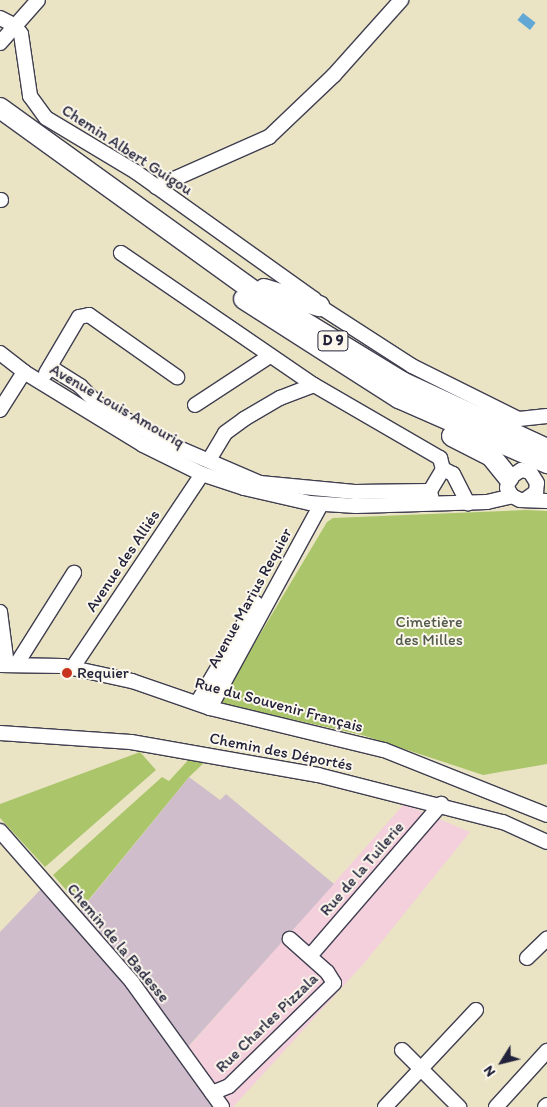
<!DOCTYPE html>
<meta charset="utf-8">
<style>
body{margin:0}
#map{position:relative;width:547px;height:1107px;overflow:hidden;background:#eae4c5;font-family:Itim,sans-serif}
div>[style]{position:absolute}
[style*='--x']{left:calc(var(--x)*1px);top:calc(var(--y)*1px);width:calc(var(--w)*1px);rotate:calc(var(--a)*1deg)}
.built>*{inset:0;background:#f4cfdc}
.industrial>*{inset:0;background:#d0bdcc}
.green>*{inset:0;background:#abc56b}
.water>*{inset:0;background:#61a8d7;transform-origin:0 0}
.roads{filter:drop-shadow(1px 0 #403f50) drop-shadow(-1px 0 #403f50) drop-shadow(0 1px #403f50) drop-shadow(0 -1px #403f50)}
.minor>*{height:14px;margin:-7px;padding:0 7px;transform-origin:7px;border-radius:7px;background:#fff}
.highway>*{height:20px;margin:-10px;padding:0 10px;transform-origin:10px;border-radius:10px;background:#fff}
.dots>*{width:14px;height:14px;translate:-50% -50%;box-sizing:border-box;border:2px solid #fbf7ec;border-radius:50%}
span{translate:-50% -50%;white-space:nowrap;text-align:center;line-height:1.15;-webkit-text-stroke:4px #fbf7ec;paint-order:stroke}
.shield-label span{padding:1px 4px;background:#fbf7ec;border:1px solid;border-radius:4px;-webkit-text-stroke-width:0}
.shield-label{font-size:15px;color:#22223b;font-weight:700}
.street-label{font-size:16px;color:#22223b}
.park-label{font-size:16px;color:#525b4c}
.poi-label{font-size:16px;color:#22223b}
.left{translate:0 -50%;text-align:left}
.north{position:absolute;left:477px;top:1037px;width:50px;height:50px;-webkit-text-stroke:4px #fbf7ec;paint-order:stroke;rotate:234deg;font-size:14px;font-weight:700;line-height:20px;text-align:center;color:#22223b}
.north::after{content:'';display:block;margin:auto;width:18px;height:22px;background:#22223b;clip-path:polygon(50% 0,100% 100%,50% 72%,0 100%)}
</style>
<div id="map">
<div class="built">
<div style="clip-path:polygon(404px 804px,470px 832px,366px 961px,233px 1107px,215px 1107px,178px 1059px)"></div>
</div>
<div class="industrial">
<div style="clip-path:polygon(189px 777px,220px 800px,226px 794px,334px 884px,178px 1058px,215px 1107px,0 1107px,0 932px,42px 888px,72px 921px)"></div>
</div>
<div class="green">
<div style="clip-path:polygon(526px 510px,547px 511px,547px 764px,483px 775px,362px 735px,219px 703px,327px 522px,333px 518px)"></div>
<div style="clip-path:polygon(140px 752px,156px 770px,45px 867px,0 818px,0 804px)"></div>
<div style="clip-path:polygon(191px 757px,208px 759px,189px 777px,82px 908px,53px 875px,162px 777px,169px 781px)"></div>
</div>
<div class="water">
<div style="left:523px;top:13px;width:16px;height:9px;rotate:38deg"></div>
</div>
<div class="roads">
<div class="minor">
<div style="--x:0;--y:18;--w:16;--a:27"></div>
<div style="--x:14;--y:25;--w:11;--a:52"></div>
<div style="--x:21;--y:34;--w:63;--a:81.7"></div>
<div style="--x:30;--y:96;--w:27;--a:54"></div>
<div style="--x:46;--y:118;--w:105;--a:31"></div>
<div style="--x:136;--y:172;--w:219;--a:35.5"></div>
<div style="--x:314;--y:299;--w:9;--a:54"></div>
<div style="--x:319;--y:306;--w:111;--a:32.8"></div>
<div style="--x:412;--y:366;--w:119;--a:26.4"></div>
<div style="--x:519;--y:419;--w:28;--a:-6"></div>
<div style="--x:0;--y:43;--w:57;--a:-48.5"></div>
<div style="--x:156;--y:187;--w:124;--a:-23.9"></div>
<div style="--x:269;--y:137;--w:90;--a:-43.6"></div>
<div style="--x:334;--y:75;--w:101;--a:-48.2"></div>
<div style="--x:0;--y:200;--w:1;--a:0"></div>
<div style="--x:121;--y:253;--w:234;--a:34.4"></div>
<div style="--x:314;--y:385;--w:146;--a:30.1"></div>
<div style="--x:440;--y:458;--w:11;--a:75"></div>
<div style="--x:0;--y:353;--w:31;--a:38"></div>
<div style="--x:24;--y:372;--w:140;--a:31.5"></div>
<div style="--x:143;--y:445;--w:66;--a:26.2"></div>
<div style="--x:202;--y:474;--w:44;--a:18.4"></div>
<div style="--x:244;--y:488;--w:68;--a:12.8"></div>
<div style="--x:310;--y:503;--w:46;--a:3.7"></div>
<div style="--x:356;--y:506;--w:131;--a:-1.7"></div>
<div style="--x:487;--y:502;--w:26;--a:-13"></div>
<div style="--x:50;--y:367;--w:36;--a:32"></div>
<div style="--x:80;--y:386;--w:24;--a:45"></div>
<div style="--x:97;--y:403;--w:81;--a:29.7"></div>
<div style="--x:167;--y:443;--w:101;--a:23.3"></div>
<div style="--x:260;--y:483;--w:95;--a:5.4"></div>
<div style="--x:355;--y:492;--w:75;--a:-0.8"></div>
<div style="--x:46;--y:373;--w:65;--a:-59.5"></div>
<div style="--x:79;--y:317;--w:10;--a:-11"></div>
<div style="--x:89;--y:315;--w:108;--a:35.2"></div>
<div style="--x:195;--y:405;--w:90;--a:-33.2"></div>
<div style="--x:0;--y:410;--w:45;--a:-57.7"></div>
<div style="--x:209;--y:460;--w:31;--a:-59"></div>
<div style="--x:225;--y:433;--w:24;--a:-36"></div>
<div style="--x:244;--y:419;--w:42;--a:-30.3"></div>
<div style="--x:280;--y:398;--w:36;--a:-21"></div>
<div style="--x:432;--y:500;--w:9;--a:-103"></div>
<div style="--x:430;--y:491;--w:26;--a:-59"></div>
<div style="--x:443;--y:469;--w:11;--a:27"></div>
<div style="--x:453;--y:474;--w:33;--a:63"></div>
<div style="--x:525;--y:500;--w:14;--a:-36"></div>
<div style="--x:536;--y:492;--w:9;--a:-84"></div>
<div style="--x:537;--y:483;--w:13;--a:-122"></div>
<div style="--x:530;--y:472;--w:9;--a:-167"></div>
<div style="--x:521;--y:470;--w:14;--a:146"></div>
<div style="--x:509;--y:478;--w:10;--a:101"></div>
<div style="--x:507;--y:488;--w:9;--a:58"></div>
<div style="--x:512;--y:496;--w:9;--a:27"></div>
<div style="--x:520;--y:500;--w:27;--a:2"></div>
<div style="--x:0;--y:612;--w:53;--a:82.5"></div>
<div style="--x:0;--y:665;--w:63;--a:0.9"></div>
<div style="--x:63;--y:666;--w:71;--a:12.3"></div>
<div style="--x:132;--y:681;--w:83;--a:19.1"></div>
<div style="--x:210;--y:708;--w:179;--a:13.6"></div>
<div style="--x:384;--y:750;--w:175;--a:21.7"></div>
<div style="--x:16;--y:665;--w:109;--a:-57.8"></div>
<div style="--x:73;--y:667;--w:232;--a:-56.2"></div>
<div style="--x:197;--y:703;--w:116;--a:-59.5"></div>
<div style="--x:210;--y:708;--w:232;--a:-61.4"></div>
<div style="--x:0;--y:733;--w:131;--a:3.9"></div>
<div style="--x:131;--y:742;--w:190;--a:10"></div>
<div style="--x:318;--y:775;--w:191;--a:14.3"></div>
<div style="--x:503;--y:822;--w:48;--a:24.4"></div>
<div style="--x:0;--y:831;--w:201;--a:48.8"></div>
<div style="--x:132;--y:982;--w:154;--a:54.2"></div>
<div style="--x:310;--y:956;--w:201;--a:-49.2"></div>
<div style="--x:527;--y:958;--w:28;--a:-44"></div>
<div style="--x:402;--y:1050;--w:81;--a:45"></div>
<div style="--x:212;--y:1093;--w:18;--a:-22"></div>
<div style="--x:229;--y:1086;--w:147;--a:-44.4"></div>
<div style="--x:334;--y:983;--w:13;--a:-122"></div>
<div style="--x:327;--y:972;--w:50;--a:-138.3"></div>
<div style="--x:385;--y:1107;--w:133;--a:-46.8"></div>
<div style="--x:496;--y:1107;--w:76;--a:-47.7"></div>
<div style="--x:545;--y:1107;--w:3;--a:-45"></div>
</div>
<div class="highway">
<div style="--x:0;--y:108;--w:318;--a:35.8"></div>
<div style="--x:258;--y:294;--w:169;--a:31.4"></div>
<div style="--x:402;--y:382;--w:160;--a:24.8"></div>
<div style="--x:264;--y:289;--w:58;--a:17.2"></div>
<div style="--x:244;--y:299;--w:184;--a:32.6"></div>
<div style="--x:399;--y:398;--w:162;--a:23.7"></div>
<div style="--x:452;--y:436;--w:44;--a:27.1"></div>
<div style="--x:491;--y:456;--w:28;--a:51"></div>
</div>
</div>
<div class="dots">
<div style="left:67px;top:673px;background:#c8321e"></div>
</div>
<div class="shield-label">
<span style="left:333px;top:341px">D 9</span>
</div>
<div class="street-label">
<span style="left:127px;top:150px;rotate:33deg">Chemin Albert Guigou</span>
<span style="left:117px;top:406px;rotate:30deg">Avenue Louis Amouriq</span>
<span style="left:123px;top:561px;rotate:-56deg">Avenue des Alliés</span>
<span style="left:250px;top:598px;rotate:-61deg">Avenue Marius Requier</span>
<span style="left:279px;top:705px;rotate:15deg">Rue du Souvenir Français</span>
<span style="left:281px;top:752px;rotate:11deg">Chemin des Déportés</span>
<span style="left:362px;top:869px;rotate:-49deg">Rue de la Tuilerie</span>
<span style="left:118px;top:943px;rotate:50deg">Chemin de la Badesse</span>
<span style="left:267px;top:1023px;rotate:-44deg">Rue Charles Pizzala</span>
</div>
<div class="park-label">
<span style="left:429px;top:631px">Cimetière<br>des Milles</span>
</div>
<div class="poi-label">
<span class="left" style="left:77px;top:673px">Requier</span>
</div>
<div class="north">N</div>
</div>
